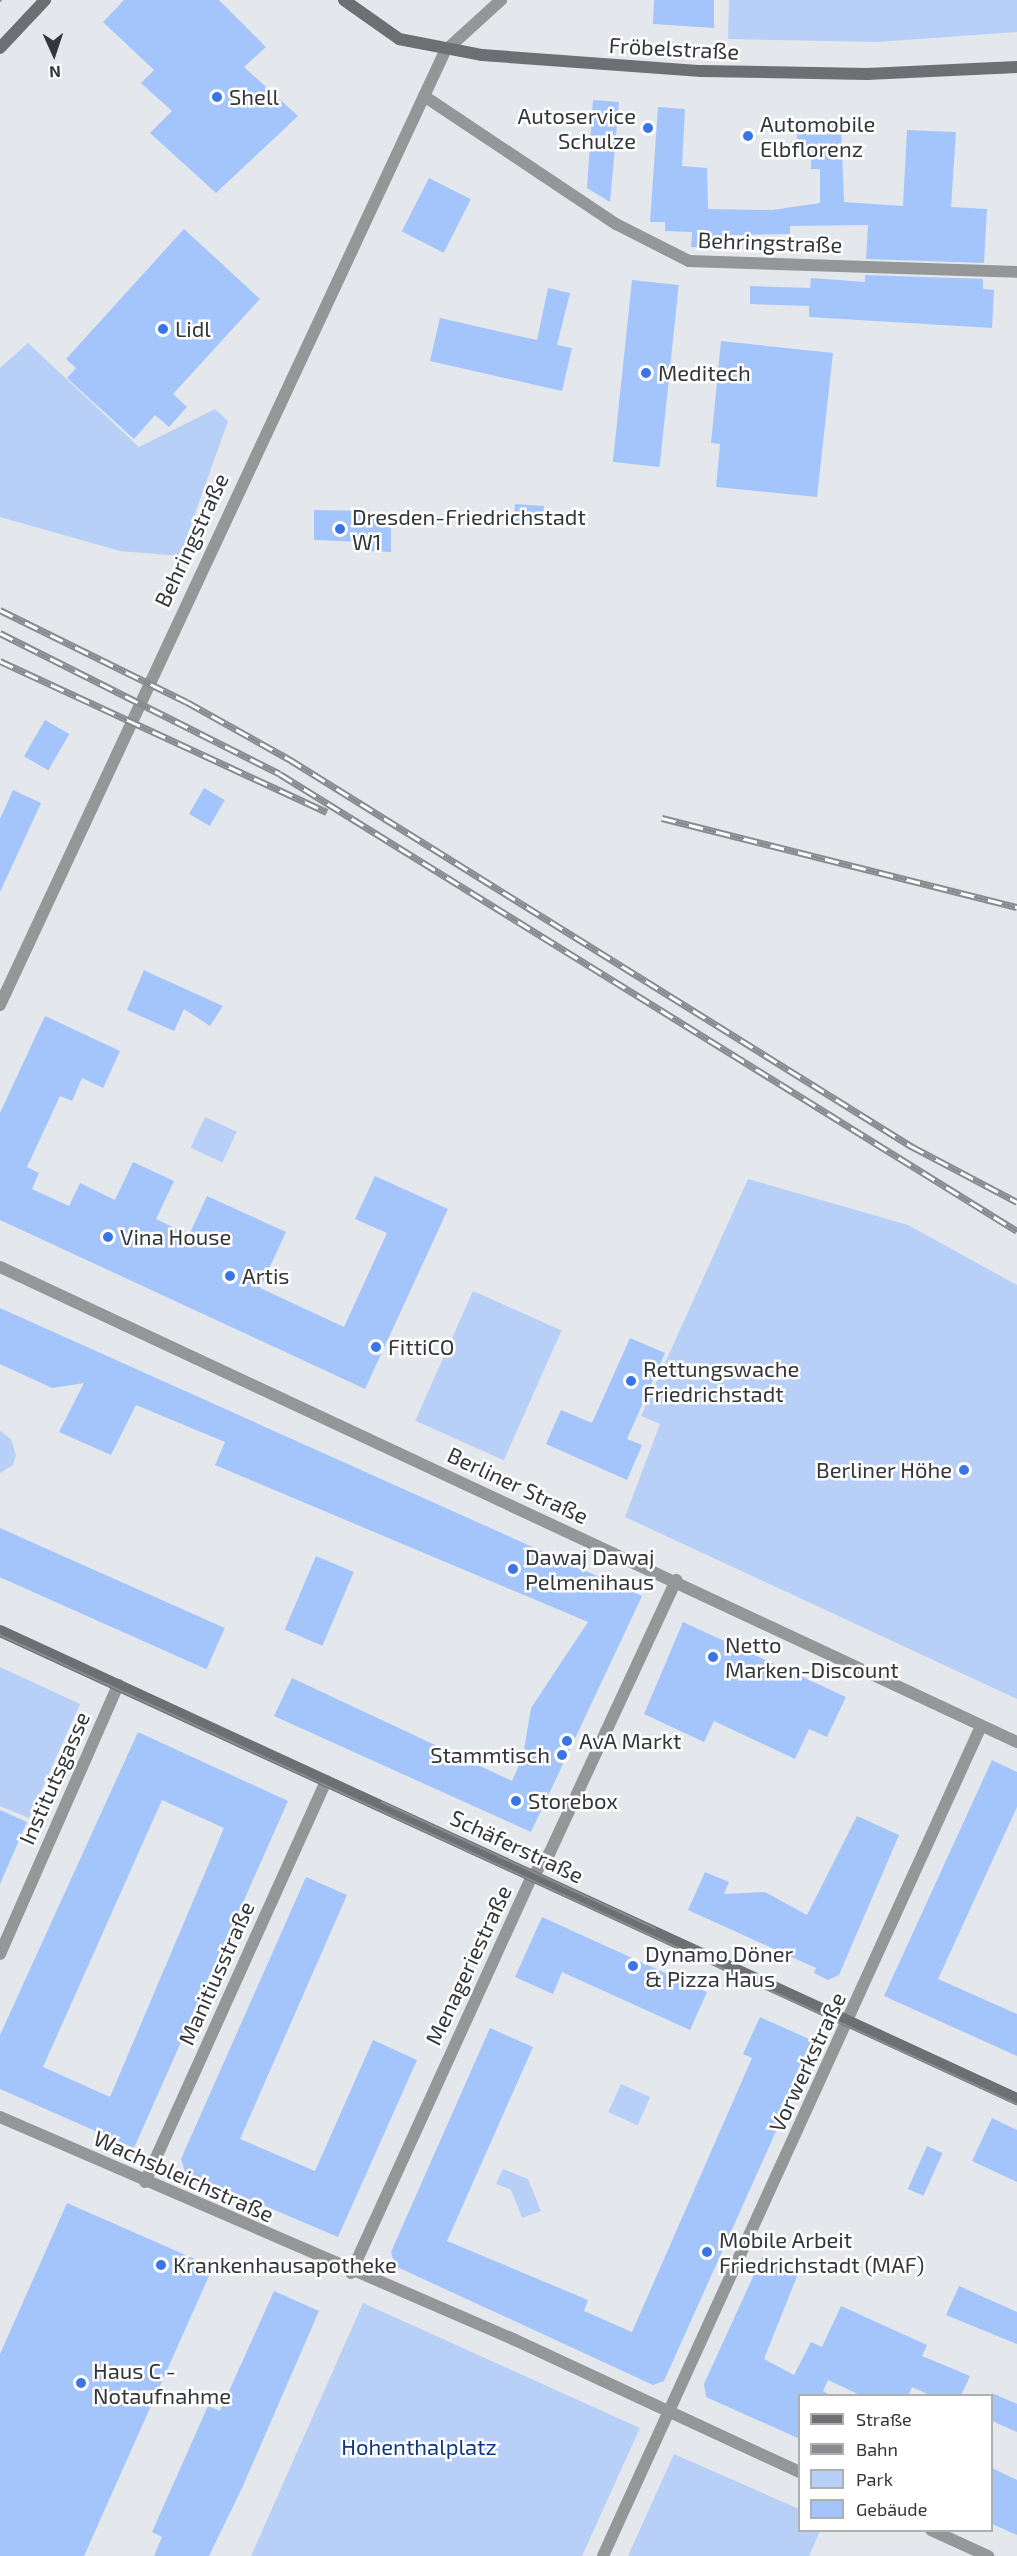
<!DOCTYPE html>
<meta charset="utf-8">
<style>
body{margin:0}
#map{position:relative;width:1017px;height:2556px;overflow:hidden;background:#e4e8ed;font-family:"Exo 2",sans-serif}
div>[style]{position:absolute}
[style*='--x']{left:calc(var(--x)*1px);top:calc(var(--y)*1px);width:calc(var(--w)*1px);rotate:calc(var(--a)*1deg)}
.green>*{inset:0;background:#b8cff8;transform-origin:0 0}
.building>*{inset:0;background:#a4c4fc;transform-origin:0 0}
.street>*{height:12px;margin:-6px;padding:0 6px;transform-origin:6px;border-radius:6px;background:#959698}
.secondary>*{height:12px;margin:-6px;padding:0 6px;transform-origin:6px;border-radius:6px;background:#6d6f72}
.tram>*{height:1.5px;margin:-0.75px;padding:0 0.75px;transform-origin:0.75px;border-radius:0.75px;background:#898b8f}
.rail>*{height:7px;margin-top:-3.5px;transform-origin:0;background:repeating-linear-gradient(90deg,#fff 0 14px,#898b8f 0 28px);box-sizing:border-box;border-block:2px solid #898b8f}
.dots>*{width:16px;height:16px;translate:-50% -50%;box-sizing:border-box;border:3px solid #fff;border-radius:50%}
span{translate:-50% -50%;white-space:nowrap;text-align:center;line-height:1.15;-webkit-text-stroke:5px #fff;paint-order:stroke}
.street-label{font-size:22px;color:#353639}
.poi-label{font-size:22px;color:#353639}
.left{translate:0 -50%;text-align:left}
.right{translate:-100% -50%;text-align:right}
.park-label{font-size:22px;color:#0e3785}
.legend{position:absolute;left:798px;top:2394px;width:195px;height:138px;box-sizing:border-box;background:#fff;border:2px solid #aeafb0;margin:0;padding:8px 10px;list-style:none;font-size:18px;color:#353639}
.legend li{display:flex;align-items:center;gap:12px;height:30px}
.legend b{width:30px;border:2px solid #aeafb0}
.north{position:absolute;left:24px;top:24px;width:60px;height:60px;-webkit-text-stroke:4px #fff;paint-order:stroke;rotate:177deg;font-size:16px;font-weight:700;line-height:24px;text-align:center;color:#353639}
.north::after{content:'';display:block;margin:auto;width:21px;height:27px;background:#353639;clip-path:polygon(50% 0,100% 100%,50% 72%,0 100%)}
</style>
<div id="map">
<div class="green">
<div style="clip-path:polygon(729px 0,1017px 0,1017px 32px,877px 42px,728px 39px)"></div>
<div style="clip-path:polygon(28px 343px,139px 447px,215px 409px,228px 421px,180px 556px,120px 551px,0 517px,0 368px)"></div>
<div style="left:205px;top:1117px;width:35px;height:34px;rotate:25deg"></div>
<div style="clip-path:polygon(748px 1179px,908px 1225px,1017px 1285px,1017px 1699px,625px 1517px,660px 1424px,641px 1416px)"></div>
<div style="left:473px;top:1291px;width:97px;height:142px;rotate:24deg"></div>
<div style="clip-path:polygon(0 1431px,11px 1439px,16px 1455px,13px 1465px,0 1473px)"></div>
<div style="clip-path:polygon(0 1667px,80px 1704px,29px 1818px,0 1806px)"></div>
<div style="left:621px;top:2084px;width:32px;height:31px;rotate:24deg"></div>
<div style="clip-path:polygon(503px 2169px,528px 2179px,541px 2211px,522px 2218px,511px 2190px,496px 2184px)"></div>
<div style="clip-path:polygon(363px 2303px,640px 2428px,582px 2556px,251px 2556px)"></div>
<div style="clip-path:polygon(674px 2454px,799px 2509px,800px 2530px,820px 2531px,809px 2556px,628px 2556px)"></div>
</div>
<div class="building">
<div style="clip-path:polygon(124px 0,219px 0,266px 47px,244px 67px,298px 116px,216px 193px,150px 133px,172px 111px,141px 83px,154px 70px,103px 22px)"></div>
<div style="clip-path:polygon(654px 0,714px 0,714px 28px,653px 24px)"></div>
<div style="clip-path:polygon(593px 100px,619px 102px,610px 202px,587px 188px)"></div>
<div style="clip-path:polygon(658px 107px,685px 109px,682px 166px,707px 168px,708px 209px,772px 210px,820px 203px,820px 169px,811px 169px,811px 152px,798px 152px,796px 125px,841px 123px,844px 202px,903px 206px,907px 130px,956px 132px,951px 207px,987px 209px,984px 263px,866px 259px,868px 225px,790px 226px,790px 234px,726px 235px,725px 248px,691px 247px,692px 232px,665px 231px,665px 222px,650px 222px)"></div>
<div style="left:429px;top:178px;width:47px;height:60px;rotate:27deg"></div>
<div style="clip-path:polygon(184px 229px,260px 299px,173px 394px,187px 407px,169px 427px,155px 415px,134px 439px,67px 378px,76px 368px,66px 359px)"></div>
<div style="clip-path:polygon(865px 275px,983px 279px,983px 289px,994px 290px,992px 328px,809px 317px,809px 306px,750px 304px,750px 286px,810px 288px,811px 278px,865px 282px)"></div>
<div style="left:632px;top:280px;width:47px;height:183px;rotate:6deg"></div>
<div style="clip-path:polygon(548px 288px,570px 293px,557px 345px,572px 348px,562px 391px,430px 361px,440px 318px,537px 340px)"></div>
<div style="clip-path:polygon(721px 341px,833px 353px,817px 497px,716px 487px,720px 444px,711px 443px)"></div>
<div style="left:515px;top:504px;width:29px;height:19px;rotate:4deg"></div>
<div style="clip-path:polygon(314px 510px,370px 511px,369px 519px,391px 519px,391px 552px,364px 551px,365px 542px,314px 540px)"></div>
<div style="left:45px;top:720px;width:28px;height:42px;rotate:30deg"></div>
<div style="left:204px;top:788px;width:24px;height:30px;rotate:30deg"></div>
<div style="clip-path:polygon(13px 790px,41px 803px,0 892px,0 819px)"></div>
<div style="clip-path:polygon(144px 970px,152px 974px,223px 1006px,210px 1026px,184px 1009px,174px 1031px,127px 1010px)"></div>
<div style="clip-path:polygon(45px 1016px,120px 1051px,103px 1088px,82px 1078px,72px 1101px,60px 1096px,27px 1167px,39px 1173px,32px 1189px,69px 1206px,80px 1183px,115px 1200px,133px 1162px,174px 1181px,156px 1219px,189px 1235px,207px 1196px,286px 1232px,260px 1288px,344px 1327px,387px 1233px,355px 1219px,375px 1176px,448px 1209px,365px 1389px,0 1220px,0 1113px)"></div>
<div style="clip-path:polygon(0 1308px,642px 1596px,531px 1832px,274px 1716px,292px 1678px,512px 1781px,523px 1756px,531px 1708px,588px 1622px,215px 1465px,225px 1442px,136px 1405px,111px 1455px,59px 1432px,84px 1383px,52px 1388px,0 1364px)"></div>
<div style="clip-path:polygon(630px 1338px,665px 1353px,627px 1439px,642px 1445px,627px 1480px,546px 1444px,561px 1410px,592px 1423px)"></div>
<div style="left:0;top:1528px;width:246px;height:45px;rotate:24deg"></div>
<div style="left:316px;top:1556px;width:41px;height:80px;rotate:23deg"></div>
<div style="clip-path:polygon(683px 1622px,846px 1697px,827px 1737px,809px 1729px,795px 1759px,714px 1721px,704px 1742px,644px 1714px)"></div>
<div style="clip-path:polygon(evenodd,138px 1732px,288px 1801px,134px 2148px,0 2089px,0 2035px,138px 1732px,162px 1800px,224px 1828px,110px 2097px,43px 2067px,162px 1800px)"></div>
<div style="clip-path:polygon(992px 1760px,1017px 1772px,1017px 1807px,938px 1979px,1017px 2014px,1017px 2056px,884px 1996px)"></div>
<div style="clip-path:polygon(0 1810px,27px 1822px,0 1884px)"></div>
<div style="clip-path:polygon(857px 1816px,899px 1835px,839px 1975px,828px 1980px,814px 1973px,816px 1968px,688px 1910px,705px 1872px,729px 1882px,724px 1894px,765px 1892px,807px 1915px)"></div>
<div style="clip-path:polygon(306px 1877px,347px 1895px,240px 2139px,315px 2171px,373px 2040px,417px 2060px,338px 2237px,185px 2172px,181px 2159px)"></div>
<div style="clip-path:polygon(542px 1917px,707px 1992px,690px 2030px,562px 1972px,553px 1994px,515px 1977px)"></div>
<div style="clip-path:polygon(760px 2017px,816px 2042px,664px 2381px,653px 2385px,395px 2266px,391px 2252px,490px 2028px,533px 2047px,447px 2241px,588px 2300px,584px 2311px,632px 2332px,752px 2058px,743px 2054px)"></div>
<div style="clip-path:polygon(992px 2118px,1017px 2130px,1017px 2182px,972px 2161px)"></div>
<div style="left:927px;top:2146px;width:17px;height:47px;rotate:24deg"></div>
<div style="clip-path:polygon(67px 2203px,213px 2267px,84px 2556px,0 2556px,0 2354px)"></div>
<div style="clip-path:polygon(762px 2257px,798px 2274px,764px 2359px,794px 2375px,811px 2342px,822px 2347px,841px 2306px,927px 2345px,922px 2356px,970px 2376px,961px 2396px,932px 2396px,912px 2387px,908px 2396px,862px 2396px,828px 2380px,823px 2391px,831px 2396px,800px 2396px,800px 2439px,706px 2397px,704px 2384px)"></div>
<div style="clip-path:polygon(959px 2286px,1017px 2312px,1017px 2344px,946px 2315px)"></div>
<div style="clip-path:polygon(274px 2291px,319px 2311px,242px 2488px,209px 2556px,154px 2556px,162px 2537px,152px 2532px,208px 2406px,220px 2411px)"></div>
<div style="clip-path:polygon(992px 2393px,1017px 2404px,1017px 2432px,992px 2421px)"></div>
<div style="clip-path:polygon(992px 2468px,1017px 2480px,1017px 2535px,992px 2524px)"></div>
</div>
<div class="street">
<div style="--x:424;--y:96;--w:231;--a:33.7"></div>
<div style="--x:616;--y:224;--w:82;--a:26.9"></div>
<div style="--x:689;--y:261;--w:328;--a:1.9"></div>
<div style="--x:0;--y:1005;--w:1053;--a:-64.99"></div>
<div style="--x:445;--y:51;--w:76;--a:-42.3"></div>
<div style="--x:0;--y:1267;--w:1122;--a:25.04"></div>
<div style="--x:0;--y:1954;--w:294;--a:-66.3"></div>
<div style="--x:0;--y:2117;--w:559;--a:23.4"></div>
<div style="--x:513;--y:2339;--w:316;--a:24.9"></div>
<div style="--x:145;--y:2182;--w:440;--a:-65.7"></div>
<div style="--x:351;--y:2273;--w:432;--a:-65.5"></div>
<div style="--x:530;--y:1880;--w:34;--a:-54"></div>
<div style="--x:550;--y:1852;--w:300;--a:-65.1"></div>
<div style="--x:931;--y:2530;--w:63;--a:24.5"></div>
<div style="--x:603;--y:2556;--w:912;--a:-65.51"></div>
</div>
<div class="secondary">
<div style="--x:344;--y:0;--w:67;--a:35.3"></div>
<div style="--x:399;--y:39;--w:85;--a:10.9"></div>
<div style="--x:482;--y:55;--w:220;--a:4.2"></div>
<div style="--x:701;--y:71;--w:166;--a:1"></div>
<div style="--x:867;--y:74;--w:150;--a:-2.7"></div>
<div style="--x:0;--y:48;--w:66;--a:-46.8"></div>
<div style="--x:0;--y:1631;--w:1120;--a:24.71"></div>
</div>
<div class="tram">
<div style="--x:0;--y:1;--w:1;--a:-45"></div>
<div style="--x:0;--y:1635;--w:1120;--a:24.76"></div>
<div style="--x:382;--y:1802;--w:301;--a:24.8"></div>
</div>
<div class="rail">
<div style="--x:0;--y:610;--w:208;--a:26.2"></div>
<div style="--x:187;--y:702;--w:117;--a:29.2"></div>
<div style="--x:289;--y:759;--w:733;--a:31.89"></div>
<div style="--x:911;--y:1146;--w:120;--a:27.8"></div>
<div style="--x:0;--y:633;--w:313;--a:26.7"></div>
<div style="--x:280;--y:774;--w:867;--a:31.8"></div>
<div style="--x:0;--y:661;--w:360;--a:24.8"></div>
<div style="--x:662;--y:818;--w:366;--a:14.1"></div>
</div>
<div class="dots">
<div style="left:217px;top:97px;background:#3b75e5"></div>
<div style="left:648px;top:128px;background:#3b75e5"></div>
<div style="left:748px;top:136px;background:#3b75e5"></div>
<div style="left:163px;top:329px;background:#3b75e5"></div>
<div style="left:646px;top:373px;background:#3b75e5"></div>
<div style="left:340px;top:529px;background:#3b75e5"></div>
<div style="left:108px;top:1237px;background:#3b75e5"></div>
<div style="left:230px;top:1276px;background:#3b75e5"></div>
<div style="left:376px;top:1347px;background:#3b75e5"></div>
<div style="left:631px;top:1381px;background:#3b75e5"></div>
<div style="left:964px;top:1470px;background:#3b75e5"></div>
<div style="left:513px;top:1569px;background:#3b75e5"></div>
<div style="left:713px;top:1657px;background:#3b75e5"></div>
<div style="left:567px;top:1741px;background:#3b75e5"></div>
<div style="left:562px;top:1755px;background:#3b75e5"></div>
<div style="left:516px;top:1801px;background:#3b75e5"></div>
<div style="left:633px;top:1966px;background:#3b75e5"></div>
<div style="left:707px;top:2252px;background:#3b75e5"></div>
<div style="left:161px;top:2265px;background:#3b75e5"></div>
<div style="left:81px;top:2383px;background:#3b75e5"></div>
</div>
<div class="street-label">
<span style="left:674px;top:48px;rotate:3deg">Fröbelstraße</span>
<span style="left:770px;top:242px;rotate:2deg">Behringstraße</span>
<span style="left:191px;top:540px;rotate:-65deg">Behringstraße</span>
<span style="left:518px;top:1485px;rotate:25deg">Berliner Straße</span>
<span style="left:54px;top:1778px;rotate:-66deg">Institutsgasse</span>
<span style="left:517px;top:1846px;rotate:25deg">Schäferstraße</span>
<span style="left:468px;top:1965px;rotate:-65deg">Menageriestraße</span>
<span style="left:216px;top:1973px;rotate:-66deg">Manitiusstraße</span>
<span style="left:807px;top:2062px;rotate:-65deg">Vorwerkstraße</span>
<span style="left:184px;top:2176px;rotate:24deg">Wachsbleichstraße</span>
</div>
<div class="poi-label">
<span class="left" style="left:229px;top:97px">Shell</span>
<span class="right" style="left:636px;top:128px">Autoservice<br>Schulze</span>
<span class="left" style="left:760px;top:136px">Automobile<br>Elbflorenz</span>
<span class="left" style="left:175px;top:329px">Lidl</span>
<span class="left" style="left:658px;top:373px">Meditech</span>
<span class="left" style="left:352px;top:529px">Dresden-Friedrichstadt<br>W1</span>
<span class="left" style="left:120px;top:1237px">Vina House</span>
<span class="left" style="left:242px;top:1276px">Artis</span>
<span class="left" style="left:388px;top:1347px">FittiCO</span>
<span class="left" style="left:643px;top:1381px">Rettungswache<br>Friedrichstadt</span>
<span class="right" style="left:952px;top:1470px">Berliner Höhe</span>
<span class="left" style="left:525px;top:1569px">Dawaj Dawaj<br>Pelmenihaus</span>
<span class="left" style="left:725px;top:1657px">Netto<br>Marken-Discount</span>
<span class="left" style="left:579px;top:1741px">AvA Markt</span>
<span class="right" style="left:550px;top:1755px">Stammtisch</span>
<span class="left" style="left:528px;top:1801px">Storebox</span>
<span class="left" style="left:645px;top:1966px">Dynamo Döner<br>&amp; Pizza Haus</span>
<span class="left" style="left:719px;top:2252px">Mobile Arbeit<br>Friedrichstadt (MAF)</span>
<span class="left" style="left:173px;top:2265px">Krankenhausapotheke</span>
<span class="left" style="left:93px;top:2383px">Haus C -<br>Notaufnahme</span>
</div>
<div class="park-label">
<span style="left:419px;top:2447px">Hohenthalplatz</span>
</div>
<ul class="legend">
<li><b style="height:8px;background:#6d6f72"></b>Straße</li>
<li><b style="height:8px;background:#898b8f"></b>Bahn</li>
<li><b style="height:16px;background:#b8cff8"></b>Park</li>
<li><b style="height:16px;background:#a4c4fc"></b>Gebäude</li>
</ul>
<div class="north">N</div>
</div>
